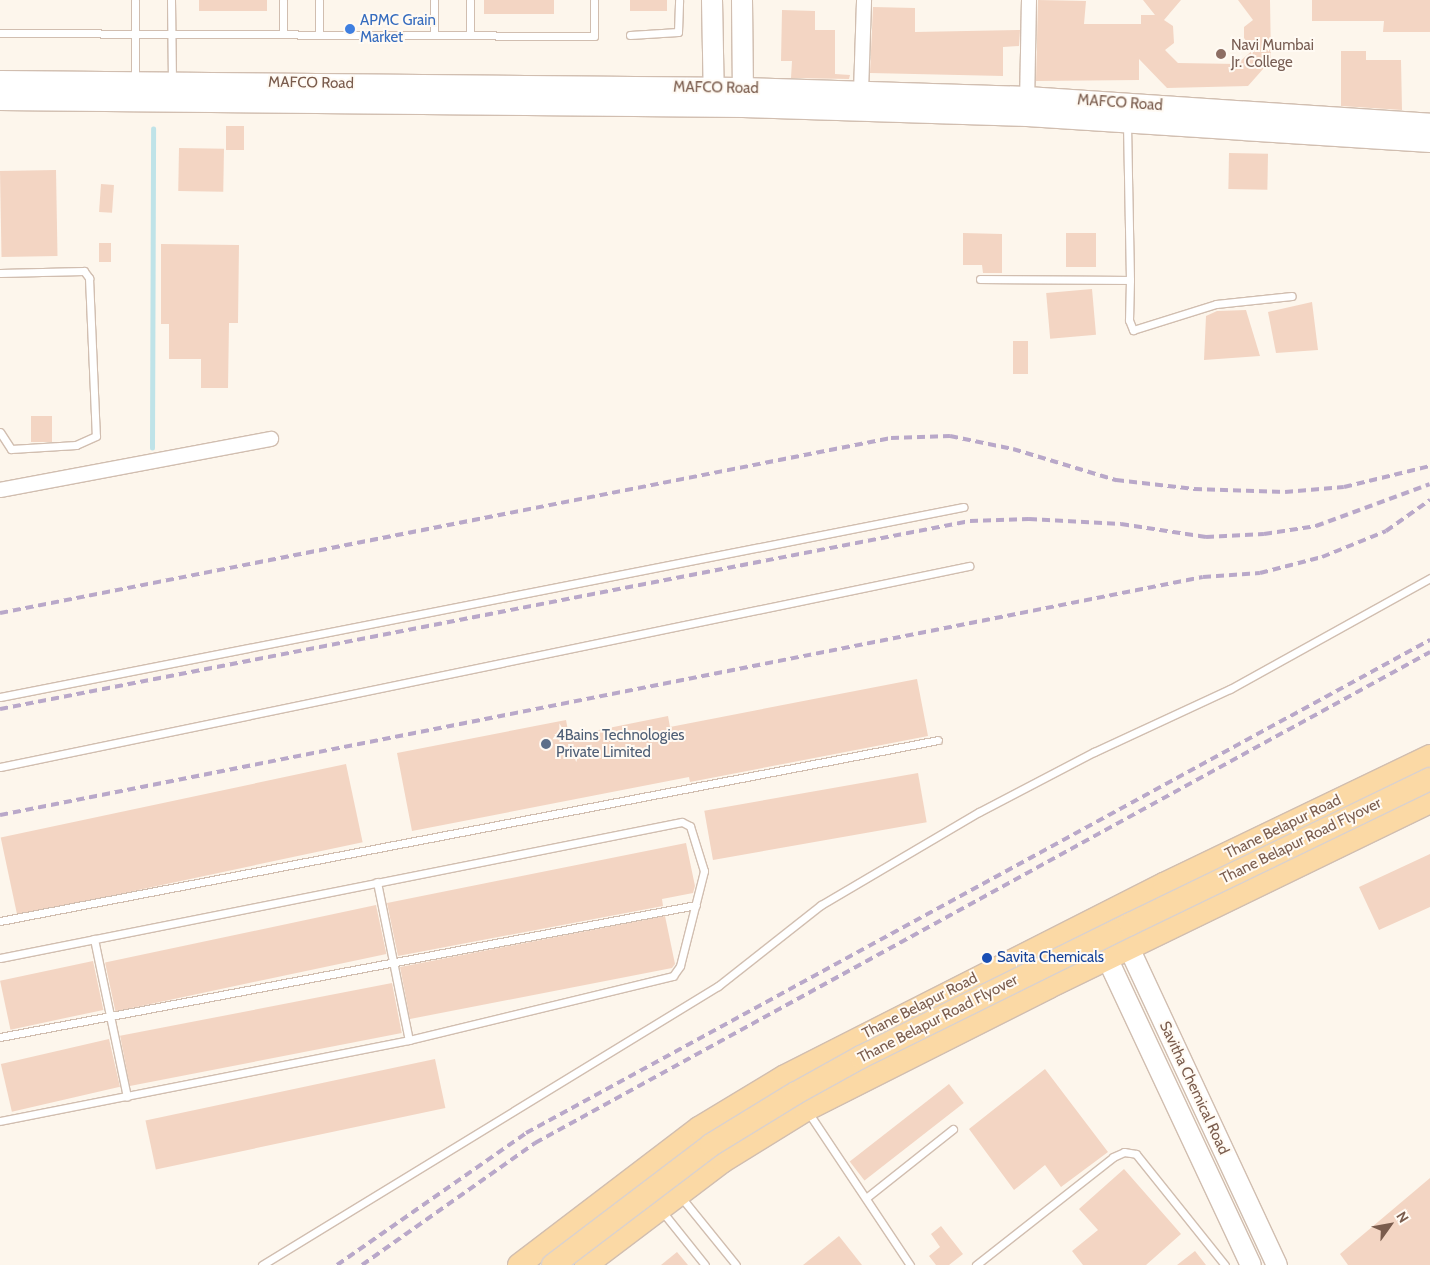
<!DOCTYPE html>
<style>
body{margin:0}
#map{position:relative;width:1430px;height:1265px;overflow:hidden;background:#fdf6ec;font-family:Cabin,sans-serif}
div>[style]{position:absolute}
[style*='--x']{left:calc(var(--x)*1px);top:calc(var(--y)*1px);width:calc(var(--w)*1px);rotate:calc(var(--a)*1deg)}
.stream>*{height:4.5px;margin:-2.25px;padding:0 2.25px;transform-origin:2.25px;border-radius:2.25px;background:#bfe3e8}
.building>*{inset:0;background:#f3d5c3;transform-origin:0 0}
.roads{filter:drop-shadow(1px 0 #d1beb0) drop-shadow(-1px 0 #d1beb0) drop-shadow(0 1px #d1beb0) drop-shadow(0 -1px #d1beb0)}
.lane>*{height:7px;margin:-3.5px;padding:0 3.5px;transform-origin:3.5px;border-radius:3.5px;background:#fff}
.street>*{height:14px;margin:-7px;padding:0 7px;transform-origin:7px;border-radius:7px;background:#fff}
.secondary>*{height:20px;margin:-10px;padding:0 10px;transform-origin:10px;border-radius:10px;background:#fff}
.primary>*{height:22px;margin:-11px;padding:0 11px;transform-origin:11px;border-radius:11px;background:#fbd9a5}
.rail>*{height:4px;margin-top:-2px;transform-origin:0;background:repeating-linear-gradient(90deg,#b9a8c9 0 8px,transparent 0 13px)}
.bridges{filter:drop-shadow(1px 0 #dad1cd) drop-shadow(-1px 0 #dad1cd) drop-shadow(0 1px #dad1cd) drop-shadow(0 -1px #dad1cd)}
.primary-bridge>*{height:22px;margin:-11px;padding:0 11px;transform-origin:11px;border-radius:11px;background:#fbd9a5}
.dots>*{width:14px;height:14px;translate:-50% -50%;box-sizing:border-box;border:2px solid #fffaf3;border-radius:50%}
span{translate:-50% -50%;white-space:nowrap;text-align:center;line-height:1.15;-webkit-text-stroke:4px #fffaf3;paint-order:stroke}
.shop-label{font-size:15px;color:#366cbe}
.left{translate:0 -50%;text-align:left}
.education-label{font-size:15px;color:#785e54}
.street-label{font-size:15px;color:#7a5c4d}
.service-label{font-size:15px;color:#4e5e75}
.transit-label{font-size:15px;color:#164399}
.north{position:absolute;left:1365px;top:1200px;width:50px;height:50px;-webkit-text-stroke:4px #fffaf3;paint-order:stroke;rotate:58deg;font-size:14px;font-weight:700;line-height:20px;text-align:center;color:#7a5c4d}
.north::after{content:'';display:block;margin:auto;width:18px;height:22px;background:#7a5c4d;clip-path:polygon(50% 0,100% 100%,50% 72%,0 100%)}
</style>
<div id="map">
<div class="stream">
<div style="--x:152;--y:448;--w:319;--a:-89.8"></div>
</div>
<div class="building">
<div style="left:199px;top:0;width:68px;height:11px"></div>
<div style="left:484px;top:0;width:70px;height:14px"></div>
<div style="left:630px;top:0;width:37px;height:11px"></div>
<div style="clip-path:polygon(1038px 0,1086px 1px,1084px 24px,1141px 24px,1141px 15px,1155px 15px,1143px 0,1181px 0,1164px 20px,1173px 26px,1174px 43px,1165px 50px,1178px 63px,1237px 64px,1253px 50px,1244px 38px,1244px 27px,1253px 20px,1238px 0,1270px 0,1271px 60px,1248px 86px,1167px 88px,1139px 59px,1139px 80px,1036px 81px)"></div>
<div style="clip-path:polygon(1312px 0,1430px 0,1430px 32px,1383px 32px,1384px 21px,1312px 21px)"></div>
<div style="clip-path:polygon(873px 7px,915px 8px,915px 32px,1020px 30px,1019px 46px,1003px 47px,1003px 76px,870px 73px)"></div>
<div style="clip-path:polygon(782px 10px,815px 11px,815px 30px,835px 30px,835px 74px,850px 75px,849px 79px,791px 78px,792px 61px,781px 61px)"></div>
<div style="clip-path:polygon(1341px 51px,1366px 51px,1366px 60px,1401px 60px,1402px 110px,1341px 106px)"></div>
<div style="left:226px;top:126px;width:18px;height:24px"></div>
<div style="left:179px;top:148px;width:45px;height:43px;rotate:1deg"></div>
<div style="left:1229px;top:153px;width:39px;height:36px;rotate:1deg"></div>
<div style="left:56px;top:170px;width:86px;height:56px;rotate:89deg"></div>
<div style="left:101px;top:184px;width:13px;height:28px;rotate:4deg"></div>
<div style="clip-path:polygon(963px 233px,1002px 234px,1002px 273px,983px 273px,982px 265px,963px 265px)"></div>
<div style="left:1066px;top:233px;width:30px;height:34px"></div>
<div style="left:99px;top:243px;width:12px;height:19px"></div>
<div style="clip-path:polygon(161px 244px,239px 245px,238px 323px,229px 323px,228px 388px,201px 388px,201px 359px,169px 359px,169px 324px,161px 324px)"></div>
<div style="left:1092px;top:289px;width:46px;height:46px;rotate:85deg"></div>
<div style="clip-path:polygon(1312px 302px,1318px 350px,1276px 353px,1268px 312px)"></div>
<div style="clip-path:polygon(1246px 310px,1260px 356px,1204px 360px,1206px 316px,1217px 311px)"></div>
<div style="left:1013px;top:341px;width:15px;height:33px"></div>
<div style="left:31px;top:416px;width:21px;height:26px"></div>
<div style="clip-path:polygon(917px 679px,928px 736px,690px 782px,689px 777px,412px 831px,397px 753px,566px 720px,569px 736px,668px 716px,670px 727px)"></div>
<div style="left:346px;top:764px;width:80px;height:353px;rotate:78deg"></div>
<div style="left:918px;top:773px;width:50px;height:217px;rotate:80deg"></div>
<div style="clip-path:polygon(686px 843px,695px 886px,693px 893px,662px 899px,663px 906px,398px 956px,387px 903px)"></div>
<div style="clip-path:polygon(1430px 854px,1430px 907px,1379px 930px,1359px 887px)"></div>
<div style="left:376px;top:905px;width:50px;height:277px;rotate:78deg"></div>
<div style="clip-path:polygon(665px 916px,675px 964px,672px 968px,410px 1019px,400px 967px)"></div>
<div style="left:93px;top:961px;width:50px;height:95px;rotate:78deg"></div>
<div style="left:392px;top:983px;width:51px;height:277px;rotate:79deg"></div>
<div style="left:109px;top:1039px;width:49px;height:111px;rotate:77deg"></div>
<div style="left:435px;top:1059px;width:50px;height:296px;rotate:78deg"></div>
<div style="clip-path:polygon(1045px 1069px,1108px 1152px,1061px 1187px,1045px 1165px,1014px 1190px,969px 1129px)"></div>
<div style="left:949px;top:1084px;width:24px;height:126px;rotate:52deg"></div>
<div style="clip-path:polygon(1124px 1169px,1181px 1234px,1146px 1265px,1083px 1265px,1072px 1251px,1098px 1230px,1079px 1209px)"></div>
<div style="clip-path:polygon(1430px 1178px,1430px 1265px,1348px 1265px,1340px 1254px)"></div>
<div style="clip-path:polygon(941px 1226px,963px 1254px,949px 1265px,936px 1265px,929px 1256px,940px 1247px,931px 1234px)"></div>
<div style="clip-path:polygon(839px 1236px,862px 1265px,803px 1265px)"></div>
<div style="clip-path:polygon(1195px 1251px,1206px 1265px,1177px 1265px)"></div>
<div style="clip-path:polygon(677px 1252px,688px 1265px,661px 1265px)"></div>
</div>
<div class="roads">
<div class="lane">
<div style="--x:135;--y:0;--w:80;--a:90"></div>
<div style="--x:171;--y:0;--w:81;--a:89.3"></div>
<div style="--x:283;--y:0;--w:34;--a:90"></div>
<div style="--x:319;--y:0;--w:35;--a:90"></div>
<div style="--x:434;--y:0;--w:35;--a:90"></div>
<div style="--x:470;--y:0;--w:35;--a:90"></div>
<div style="--x:0;--y:33;--w:594;--a:0.29"></div>
<div style="--x:594;--y:36;--w:36;--a:-90"></div>
<div style="--x:630;--y:35;--w:48;--a:-3.6"></div>
<div style="--x:678;--y:32;--w:32;--a:-88"></div>
<div style="--x:0;--y:273;--w:84;--a:-1.4"></div>
<div style="--x:84;--y:271;--w:9;--a:54"></div>
<div style="--x:89;--y:278;--w:158;--a:87.5"></div>
<div style="--x:96;--y:436;--w:22;--a:156"></div>
<div style="--x:76;--y:445;--w:65;--a:176.5"></div>
<div style="--x:11;--y:449;--w:20;--a:-123"></div>
<div style="--x:980;--y:279;--w:150;--a:0.4"></div>
<div style="--x:1130;--y:280;--w:156;--a:-91.1"></div>
<div style="--x:1130;--y:280;--w:40;--a:91.4"></div>
<div style="--x:1129;--y:320;--w:11;--a:68"></div>
<div style="--x:1133;--y:330;--w:87;--a:-17.4"></div>
<div style="--x:1216;--y:304;--w:76;--a:-6"></div>
<div style="--x:0;--y:697;--w:982;--a:-11.16"></div>
<div style="--x:0;--y:767;--w:990;--a:-11.72"></div>
<div style="--x:377;--y:882;--w:161;--a:78.6"></div>
<div style="--x:0;--y:921;--w:955;--a:-10.92"></div>
<div style="--x:94;--y:939;--w:161;--a:78.2"></div>
<div style="--x:0;--y:958;--w:695;--a:-11.28"></div>
<div style="--x:682;--y:822;--w:9;--a:27"></div>
<div style="--x:690;--y:826;--w:47;--a:72.7"></div>
<div style="--x:704;--y:871;--w:98;--a:104.2"></div>
<div style="--x:680;--y:966;--w:12;--a:125"></div>
<div style="--x:673;--y:976;--w:272;--a:166.4"></div>
<div style="--x:409;--y:1040;--w:417;--a:168.8"></div>
<div style="--x:0;--y:1037;--w:708;--a:-10.74"></div>
<div style="--x:808;--y:1112;--w:184;--a:56.3"></div>
<div style="--x:681;--y:1197;--w:87;--a:51"></div>
<div style="--x:866;--y:1198;--w:111;--a:-38.4"></div>
<div style="--x:661;--y:1210;--w:70;--a:51.3"></div>
<div style="--x:262;--y:1265;--w:535;--a:-31.46"></div>
<div style="--x:718;--y:986;--w:131;--a:-38.2"></div>
<div style="--x:821;--y:905;--w:183;--a:-30.5"></div>
<div style="--x:979;--y:812;--w:130;--a:-27.6"></div>
<div style="--x:1094;--y:752;--w:150;--a:-24.9"></div>
<div style="--x:1230;--y:689;--w:229;--a:-29"></div>
<div style="--x:976;--y:1265;--w:174;--a:-38.2"></div>
<div style="--x:1113;--y:1157;--w:12;--a:-24"></div>
<div style="--x:1124;--y:1152;--w:12;--a:9"></div>
<div style="--x:1136;--y:1154;--w:142;--a:51.3"></div>
</div>
<div class="street">
<div style="--x:861;--y:92;--w:92;--a:-88.1"></div>
<div style="--x:1027;--y:104;--w:104;--a:-88.9"></div>
<div style="--x:0;--y:490;--w:276;--a:-10.7"></div>
</div>
<div class="secondary">
<div style="--x:712;--y:0;--w:100;--a:88.9"></div>
<div style="--x:742;--y:0;--w:100;--a:89.4"></div>
<div style="--x:0;--y:81;--w:743;--a:0.54"></div>
<div style="--x:743;--y:88;--w:284;--a:1.8"></div>
<div style="--x:1027;--y:97;--w:404;--a:3.8"></div>
<div style="--x:0;--y:100;--w:743;--a:0.54"></div>
<div style="--x:743;--y:107;--w:284;--a:1.8"></div>
<div style="--x:1027;--y:116;--w:404;--a:3.7"></div>
<div style="--x:1123;--y:935;--w:364;--a:65"></div>
<div style="--x:1101;--y:945;--w:353;--a:64.9"></div>
</div>
<div class="primary">
<div style="--x:519;--y:1265;--w:226;--a:-37.3"></div>
<div style="--x:699;--y:1128;--w:100;--a:-31.2"></div>
<div style="--x:785;--y:1076;--w:425;--a:-26.9"></div>
<div style="--x:1164;--y:884;--w:295;--a:-25.7"></div>
<div style="--x:586;--y:1265;--w:171;--a:-37.1"></div>
<div style="--x:722;--y:1162;--w:99;--a:-31.8"></div>
<div style="--x:806;--y:1110;--w:272;--a:-26.8"></div>
<div style="--x:1049;--y:987;--w:424;--a:-25.9"></div>
</div>
</div>
<div class="rail">
<div style="--x:0;--y:613;--w:908;--a:-11.11"></div>
<div style="--x:891;--y:438;--w:59;--a:-1.9"></div>
<div style="--x:950;--y:436;--w:64;--a:11.7"></div>
<div style="--x:1013;--y:449;--w:108;--a:16.8"></div>
<div style="--x:1116;--y:480;--w:79;--a:6.6"></div>
<div style="--x:1194;--y:489;--w:91;--a:1.9"></div>
<div style="--x:1285;--y:492;--w:59;--a:-4.8"></div>
<div style="--x:1344;--y:487;--w:89;--a:-13.7"></div>
<div style="--x:0;--y:709;--w:988;--a:-10.97"></div>
<div style="--x:970;--y:521;--w:59;--a:-1.9"></div>
<div style="--x:1029;--y:519;--w:92;--a:3.1"></div>
<div style="--x:1121;--y:524;--w:86;--a:8.7"></div>
<div style="--x:1206;--y:537;--w:58;--a:-3"></div>
<div style="--x:1264;--y:534;--w:53;--a:-8.7"></div>
<div style="--x:1316;--y:526;--w:121;--a:-20.2"></div>
<div style="--x:0;--y:815;--w:1226;--a:-11.19"></div>
<div style="--x:1203;--y:577;--w:57;--a:-4"></div>
<div style="--x:1260;--y:573;--w:64;--a:-14.5"></div>
<div style="--x:1322;--y:557;--w:69;--a:-22.1"></div>
<div style="--x:1386;--y:531;--w:54;--a:-35.2"></div>
<div style="--x:337;--y:1265;--w:231;--a:-34.9"></div>
<div style="--x:526;--y:1133;--w:1030;--a:-28.61"></div>
<div style="--x:362;--y:1265;--w:212;--a:-35.2"></div>
<div style="--x:535;--y:1143;--w:1021;--a:-28.75"></div>
</div>
<div class="bridges">
<div class="primary-bridge">
<div style="--x:553;--y:1265;--w:198;--a:-37.2"></div>
<div style="--x:711;--y:1145;--w:100;--a:-31.5"></div>
<div style="--x:796;--y:1093;--w:74;--a:-29"></div>
<div style="--x:861;--y:1057;--w:300;--a:-26.3"></div>
<div style="--x:1130;--y:924;--w:333;--a:-25.8"></div>
</div>
</div>
<div class="dots">
<div style="left:350px;top:29px;background:#3f7fe0"></div>
<div style="left:1221px;top:54px;background:#8d6e63"></div>
<div style="left:546px;top:744px;background:#5c6f8a"></div>
<div style="left:987px;top:958px;background:#1a4fb4"></div>
</div>
<div class="shop-label">
<span class="left" style="left:360px;top:29px">APMC Grain<br>Market</span>
</div>
<div class="education-label">
<span class="left" style="left:1231px;top:54px">Navi Mumbai<br>Jr. College</span>
</div>
<div class="street-label">
<span style="left:311px;top:83px;rotate:1deg">MAFCO Road</span>
<span style="left:716px;top:88px;rotate:1deg">MAFCO Road</span>
<span style="left:1120px;top:103px;rotate:4deg">MAFCO Road</span>
<span style="left:1283px;top:827px;rotate:-26deg">Thane Belapur Road</span>
<span style="left:1301px;top:841px;rotate:-26deg">Thane Belapur Road Flyover</span>
<span style="left:920px;top:1006px;rotate:-27deg">Thane Belapur Road</span>
<span style="left:938px;top:1019px;rotate:-27deg">Thane Belapur Road Flyover</span>
<span style="left:1194px;top:1088px;rotate:65deg">Savitha Chemical Road</span>
</div>
<div class="service-label">
<span class="left" style="left:556px;top:744px">4Bains Technologies<br>Private Limited</span>
</div>
<div class="transit-label">
<span class="left" style="left:997px;top:958px">Savita Chemicals</span>
</div>
<div class="north">N</div>
</div>
